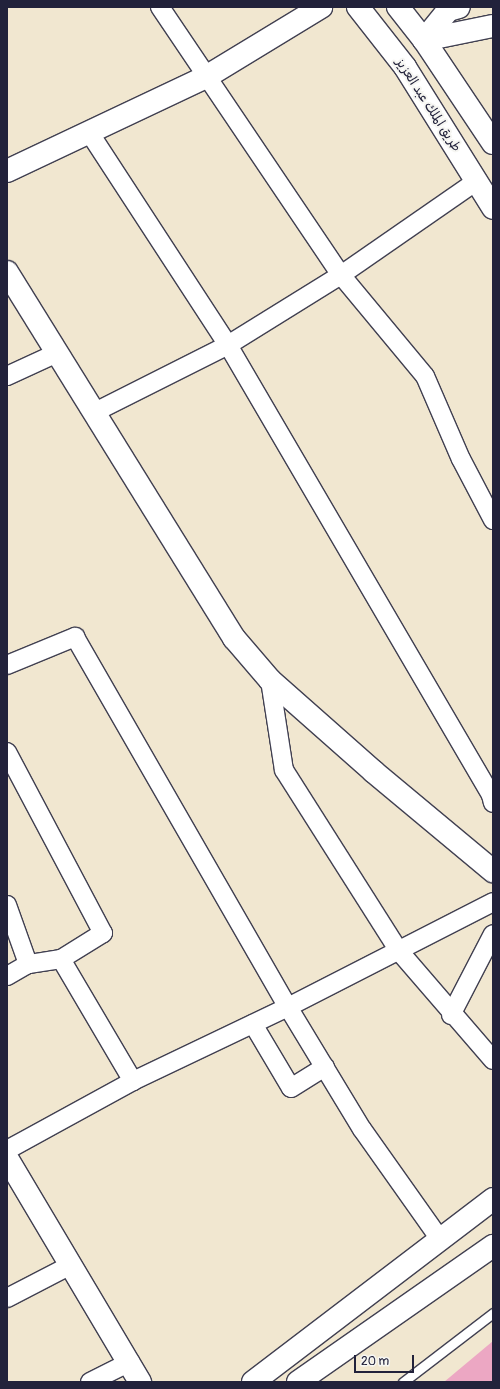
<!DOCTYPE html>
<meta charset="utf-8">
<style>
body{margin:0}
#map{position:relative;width:500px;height:1389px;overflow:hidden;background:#f1e7d0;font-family:Pangolin,"Playpen Sans Arabic",sans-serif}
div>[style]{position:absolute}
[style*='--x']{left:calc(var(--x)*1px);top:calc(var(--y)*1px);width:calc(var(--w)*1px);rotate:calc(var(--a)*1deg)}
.building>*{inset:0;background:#eca7c3}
.roads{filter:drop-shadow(1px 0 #414051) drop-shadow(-1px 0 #414051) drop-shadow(0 1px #414051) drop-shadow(0 -1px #414051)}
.service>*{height:9px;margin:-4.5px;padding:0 4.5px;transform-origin:4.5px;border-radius:4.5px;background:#fff}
.minor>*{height:18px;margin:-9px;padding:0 9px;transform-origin:9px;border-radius:9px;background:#fff}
.tertiary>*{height:22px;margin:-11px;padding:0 11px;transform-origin:11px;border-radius:11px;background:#fff}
.primary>*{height:22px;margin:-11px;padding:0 11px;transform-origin:11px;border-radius:11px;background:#fff}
.trunk>*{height:22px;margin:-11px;padding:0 11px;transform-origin:11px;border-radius:11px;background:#fff}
span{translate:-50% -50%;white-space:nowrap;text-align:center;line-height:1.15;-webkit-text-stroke:4px #f6f6f2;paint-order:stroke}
.street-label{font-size:13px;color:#22223b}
.frame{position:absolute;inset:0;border:8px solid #22223b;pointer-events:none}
.scale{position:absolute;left:354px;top:1355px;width:60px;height:18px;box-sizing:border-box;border:2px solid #22223b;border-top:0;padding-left:5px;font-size:12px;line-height:14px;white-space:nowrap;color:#22223b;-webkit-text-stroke:3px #f6f6f2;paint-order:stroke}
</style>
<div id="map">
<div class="building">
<div style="clip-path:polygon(493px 1341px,493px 1382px,444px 1382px)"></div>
</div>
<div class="roads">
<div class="service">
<div style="--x:403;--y:1382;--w:113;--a:-37.5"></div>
</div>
<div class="minor">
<div style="--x:160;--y:7;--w:323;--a:56"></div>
<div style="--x:341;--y:275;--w:131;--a:50.3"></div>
<div style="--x:425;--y:376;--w:90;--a:66.6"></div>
<div style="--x:461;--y:459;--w:69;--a:62.3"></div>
<div style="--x:89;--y:132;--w:254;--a:56.9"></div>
<div style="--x:228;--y:345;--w:521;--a:59.7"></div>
<div style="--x:491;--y:795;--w:8;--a:76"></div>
<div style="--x:7;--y:376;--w:55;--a:-24.7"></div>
<div style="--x:93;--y:413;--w:151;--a:-26.7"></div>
<div style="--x:228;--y:345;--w:133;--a:-31.8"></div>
<div style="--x:341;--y:275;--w:165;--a:-34.7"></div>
<div style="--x:7;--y:665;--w:74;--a:-22.4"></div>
<div style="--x:75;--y:637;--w:427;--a:60.1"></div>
<div style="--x:288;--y:1007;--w:143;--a:58.8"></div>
<div style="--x:362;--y:1129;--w:135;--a:54.7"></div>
<div style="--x:270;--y:680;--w:91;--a:81.2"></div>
<div style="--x:284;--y:770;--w:214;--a:57.6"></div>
<div style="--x:399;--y:951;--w:144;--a:49.2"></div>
<div style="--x:7;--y:752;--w:205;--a:62.1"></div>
<div style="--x:103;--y:933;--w:49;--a:148.2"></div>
<div style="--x:61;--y:959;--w:33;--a:171"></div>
<div style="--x:28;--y:964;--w:24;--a:150"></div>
<div style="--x:7;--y:905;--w:63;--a:70.4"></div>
<div style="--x:61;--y:959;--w:142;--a:59.5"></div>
<div style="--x:451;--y:1015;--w:91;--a:-62.6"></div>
<div style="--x:253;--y:1024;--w:74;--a:59.3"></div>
<div style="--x:291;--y:1088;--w:40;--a:-32"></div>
<div style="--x:7;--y:1150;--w:144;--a:-28.7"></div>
<div style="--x:133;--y:1081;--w:172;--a:-25.5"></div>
<div style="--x:288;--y:1007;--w:230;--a:-27.1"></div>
<div style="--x:7;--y:1298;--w:72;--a:-27.3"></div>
<div style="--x:90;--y:1382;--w:45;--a:-26.6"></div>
</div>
<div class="tertiary">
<div style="--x:7;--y:171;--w:220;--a:-25.3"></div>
<div style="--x:206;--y:77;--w:135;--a:-31.3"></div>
<div style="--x:7;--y:272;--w:431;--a:58.2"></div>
<div style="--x:234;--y:638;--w:55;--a:49.4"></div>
<div style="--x:270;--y:680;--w:139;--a:41.5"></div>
<div style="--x:374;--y:772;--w:155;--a:39.8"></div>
<div style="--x:7;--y:1158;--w:261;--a:59.3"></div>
<div style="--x:253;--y:1382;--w:302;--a:-37.3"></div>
<div style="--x:298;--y:1382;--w:238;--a:-34.9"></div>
</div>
<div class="primary">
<div style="--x:424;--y:40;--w:70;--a:-11.5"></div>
<div style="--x:424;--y:40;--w:38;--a:-51"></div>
<div style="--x:448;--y:10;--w:11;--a:-15"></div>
</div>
<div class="trunk">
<div style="--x:358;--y:7;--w:76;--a:51.9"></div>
<div style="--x:405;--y:67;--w:166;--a:58"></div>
<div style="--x:398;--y:7;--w:42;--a:51.8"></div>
<div style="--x:424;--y:40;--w:124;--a:56.2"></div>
</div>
</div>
<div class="street-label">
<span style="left:428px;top:105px;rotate:57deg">طريق الملك عبد العزيز</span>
</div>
<div class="frame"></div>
<div class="scale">20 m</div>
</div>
